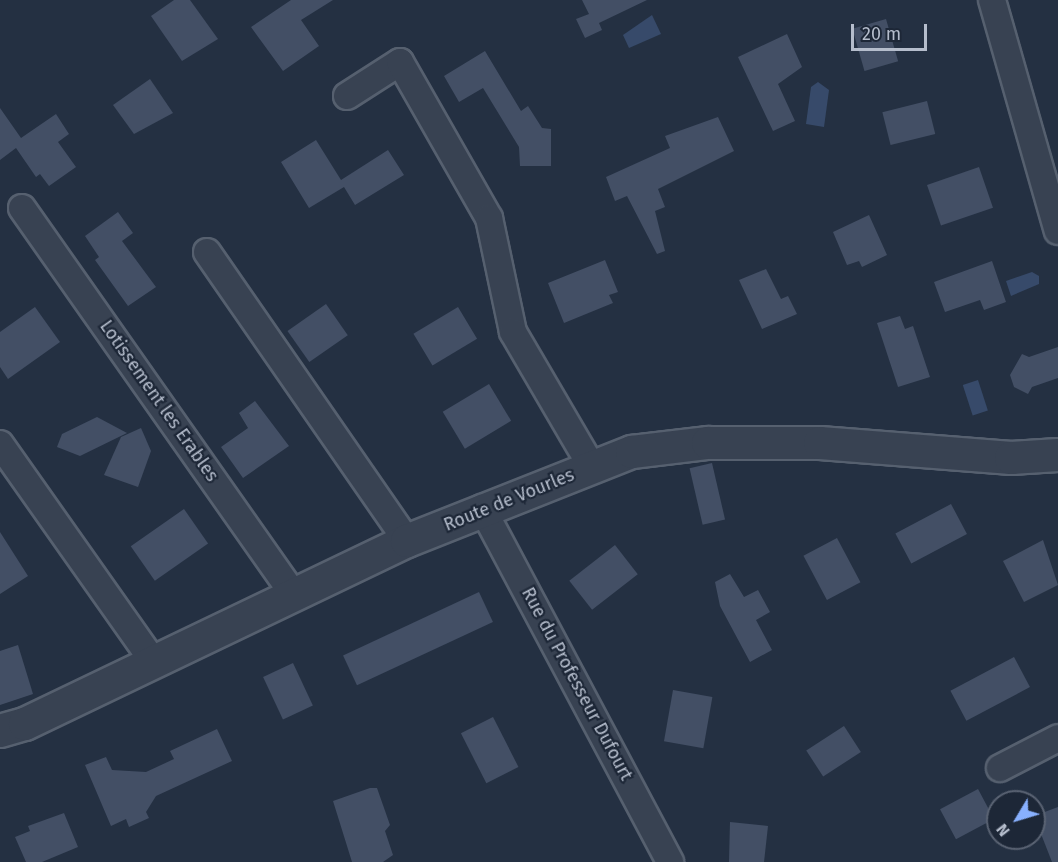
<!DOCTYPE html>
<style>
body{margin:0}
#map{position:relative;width:1058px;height:862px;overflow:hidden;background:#243042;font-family:"Fira Sans",sans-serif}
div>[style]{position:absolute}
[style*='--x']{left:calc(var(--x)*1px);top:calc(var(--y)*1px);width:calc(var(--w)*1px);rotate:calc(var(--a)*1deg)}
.water>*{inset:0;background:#374a6a;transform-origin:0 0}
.building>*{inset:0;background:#434f65;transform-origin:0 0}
.roads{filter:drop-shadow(2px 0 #56606f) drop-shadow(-2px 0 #56606f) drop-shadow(0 2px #56606f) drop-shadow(0 -2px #56606f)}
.minor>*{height:26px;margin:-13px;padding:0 13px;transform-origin:13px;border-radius:13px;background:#384252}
.tertiary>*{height:32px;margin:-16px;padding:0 16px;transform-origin:16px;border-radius:16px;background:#384252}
span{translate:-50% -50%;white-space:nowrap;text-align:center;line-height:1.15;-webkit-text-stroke:4.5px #1d2737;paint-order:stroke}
.street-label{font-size:18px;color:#b5bdcc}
.north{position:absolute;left:986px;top:790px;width:60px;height:60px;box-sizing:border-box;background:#1d2737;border:2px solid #5a6373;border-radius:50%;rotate:232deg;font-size:16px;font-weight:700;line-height:24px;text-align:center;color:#b5bdcc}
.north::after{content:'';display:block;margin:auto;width:21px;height:27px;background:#88b0fe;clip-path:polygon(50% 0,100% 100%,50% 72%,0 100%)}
.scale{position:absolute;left:851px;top:24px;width:76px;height:27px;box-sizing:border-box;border:3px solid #b5bdcc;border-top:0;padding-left:8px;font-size:18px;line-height:21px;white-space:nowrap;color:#b5bdcc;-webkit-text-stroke:4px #1d2737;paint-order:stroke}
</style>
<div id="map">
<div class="water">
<div style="clip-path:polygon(652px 15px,661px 34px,629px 48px,623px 35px)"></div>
<div style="clip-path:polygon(818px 82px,829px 90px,824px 127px,806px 124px,811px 87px)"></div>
<div style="clip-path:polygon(1032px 272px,1039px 276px,1039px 284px,1011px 296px,1006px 281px)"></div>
<div style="left:978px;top:380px;width:32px;height:16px;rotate:72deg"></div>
</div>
<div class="building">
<div style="clip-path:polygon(174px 0,190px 0,218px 39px,182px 61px,151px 16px)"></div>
<div style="clip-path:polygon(291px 0,333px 0,301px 20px,319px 46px,283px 71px,251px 27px)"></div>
<div style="clip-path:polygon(582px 0,647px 0,599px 23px,602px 30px,585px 38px,576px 19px,589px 14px)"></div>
<div style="left:886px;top:19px;width:44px;height:35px;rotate:74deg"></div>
<div style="clip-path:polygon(787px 34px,802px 67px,778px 84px,795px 121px,773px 131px,738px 57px)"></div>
<div style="clip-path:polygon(485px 51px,521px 111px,528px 106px,542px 128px,551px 129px,551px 166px,520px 166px,519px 147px,483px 88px,459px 102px,444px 76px)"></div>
<div style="clip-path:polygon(150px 79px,173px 113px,134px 134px,113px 105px)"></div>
<div style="left:927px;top:101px;width:34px;height:46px;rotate:76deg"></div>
<div style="clip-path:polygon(0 108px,21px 138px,56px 114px,69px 134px,58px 142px,76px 167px,49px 186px,40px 174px,36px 177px,16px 148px,0 160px)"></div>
<div style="clip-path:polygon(718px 117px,734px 151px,658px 189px,665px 207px,655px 211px,665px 251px,657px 254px,627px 196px,615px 201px,606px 177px,670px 148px,665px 136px)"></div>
<div style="clip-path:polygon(316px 140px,341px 180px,388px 150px,404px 175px,355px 205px,344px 187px,309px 208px,281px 162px)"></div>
<div style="left:979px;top:167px;width:43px;height:55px;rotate:71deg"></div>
<div style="clip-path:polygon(118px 212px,133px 233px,122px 241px,156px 287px,128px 306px,95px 260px,99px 257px,85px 236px)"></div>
<div style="clip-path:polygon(869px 215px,887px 255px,862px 267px,859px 261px,847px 265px,833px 232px)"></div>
<div style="clip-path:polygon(605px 260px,618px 292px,609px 295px,613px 303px,564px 323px,548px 283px)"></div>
<div style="clip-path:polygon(992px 261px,1006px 302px,984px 310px,980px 300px,945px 312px,934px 282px)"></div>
<div style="clip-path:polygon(766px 269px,781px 299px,788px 296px,797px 314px,762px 329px,739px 280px)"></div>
<div style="left:326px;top:304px;width:38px;height:47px;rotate:55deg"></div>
<div style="clip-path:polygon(35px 307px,60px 342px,8px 379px,0 367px,0 332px)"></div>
<div style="left:458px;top:307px;width:37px;height:52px;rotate:59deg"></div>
<div style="clip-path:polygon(900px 316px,905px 329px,913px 326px,930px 377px,898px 387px,877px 323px)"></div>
<div style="clip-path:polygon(1058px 347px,1058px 378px,1032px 387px,1028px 394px,1014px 387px,1010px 375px,1022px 354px,1029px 357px)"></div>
<div style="left:489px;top:384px;width:43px;height:54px;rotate:59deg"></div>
<div style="clip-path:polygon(255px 401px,289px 446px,243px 478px,221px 447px,248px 428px,239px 413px)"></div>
<div style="clip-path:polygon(97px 417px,127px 433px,80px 456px,57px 447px,62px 434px)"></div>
<div style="clip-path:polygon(141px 428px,151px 451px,138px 487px,104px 475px,121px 437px)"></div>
<div style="left:712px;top:463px;width:58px;height:23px;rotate:77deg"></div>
<div style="left:951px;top:504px;width:34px;height:63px;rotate:62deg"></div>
<div style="left:184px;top:509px;width:42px;height:65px;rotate:55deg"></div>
<div style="clip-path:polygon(0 532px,28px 576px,0 594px)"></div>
<div style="left:837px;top:538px;width:50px;height:38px;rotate:62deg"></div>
<div style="clip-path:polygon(1043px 540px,1058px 585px,1024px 602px,1003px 561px)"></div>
<div style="left:615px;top:545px;width:37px;height:58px;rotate:52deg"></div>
<div style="clip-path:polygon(730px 574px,744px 597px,758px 590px,770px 612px,756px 620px,772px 650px,750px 662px,720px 606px,715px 582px)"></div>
<div style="left:479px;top:592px;width:33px;height:150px;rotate:65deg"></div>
<div style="clip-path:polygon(18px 645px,33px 694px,0 705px,0 651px)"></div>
<div style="left:1014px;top:657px;width:34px;height:72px;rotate:62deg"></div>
<div style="left:293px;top:663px;width:47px;height:33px;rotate:65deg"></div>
<div style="left:673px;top:690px;width:40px;height:52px;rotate:10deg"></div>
<div style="left:493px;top:717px;width:56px;height:36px;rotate:63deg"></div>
<div style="left:844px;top:726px;width:31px;height:45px;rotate:57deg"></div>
<div style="clip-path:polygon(217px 729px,232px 761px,156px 796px,146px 812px,149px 818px,129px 827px,126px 819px,111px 826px,85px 765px,106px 757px,112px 770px,146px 772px,174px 759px,170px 751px)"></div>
<div style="clip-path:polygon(370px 788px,377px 788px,390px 825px,385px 831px,393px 855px,383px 862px,352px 862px,333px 801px)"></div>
<div style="left:978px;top:789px;width:34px;height:43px;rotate:62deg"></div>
<div style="clip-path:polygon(1058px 807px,1058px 862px,1052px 862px,1034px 816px)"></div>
<div style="clip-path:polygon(64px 813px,78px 847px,42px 862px,26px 862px,15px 837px,30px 831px,28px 826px)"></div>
<div style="clip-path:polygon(730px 822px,768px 826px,764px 862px,729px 862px)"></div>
</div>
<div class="roads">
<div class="minor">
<div style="--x:992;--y:0;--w:240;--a:74.1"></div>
<div style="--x:347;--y:96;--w:63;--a:-32.7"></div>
<div style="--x:400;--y:62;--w:180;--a:60.3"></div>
<div style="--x:489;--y:218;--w:116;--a:78.1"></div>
<div style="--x:513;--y:332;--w:156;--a:59.7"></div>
<div style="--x:22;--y:208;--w:473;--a:54.9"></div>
<div style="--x:207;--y:252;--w:351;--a:55.3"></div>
<div style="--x:0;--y:444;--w:267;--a:54.8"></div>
<div style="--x:482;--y:508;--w:401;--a:62"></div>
<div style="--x:1000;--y:768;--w:65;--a:-27.3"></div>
</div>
<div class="tertiary">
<div style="--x:0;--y:731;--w:26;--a:-16"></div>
<div style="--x:25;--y:724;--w:424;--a:-25.6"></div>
<div style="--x:407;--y:541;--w:242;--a:-21.6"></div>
<div style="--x:632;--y:452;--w:77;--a:-6.8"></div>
<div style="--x:708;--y:443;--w:112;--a:0"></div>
<div style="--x:820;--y:443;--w:192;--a:4.5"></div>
<div style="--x:1011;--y:458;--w:47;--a:-3.7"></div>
</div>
</div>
<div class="street-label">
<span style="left:159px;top:401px;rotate:55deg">Lotissement les Erables</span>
<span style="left:509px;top:500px;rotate:-22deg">Route de Vourles</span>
<span style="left:577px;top:684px;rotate:62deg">Rue du Professeur Dufourt</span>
</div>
<div class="north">N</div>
<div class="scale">20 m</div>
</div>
